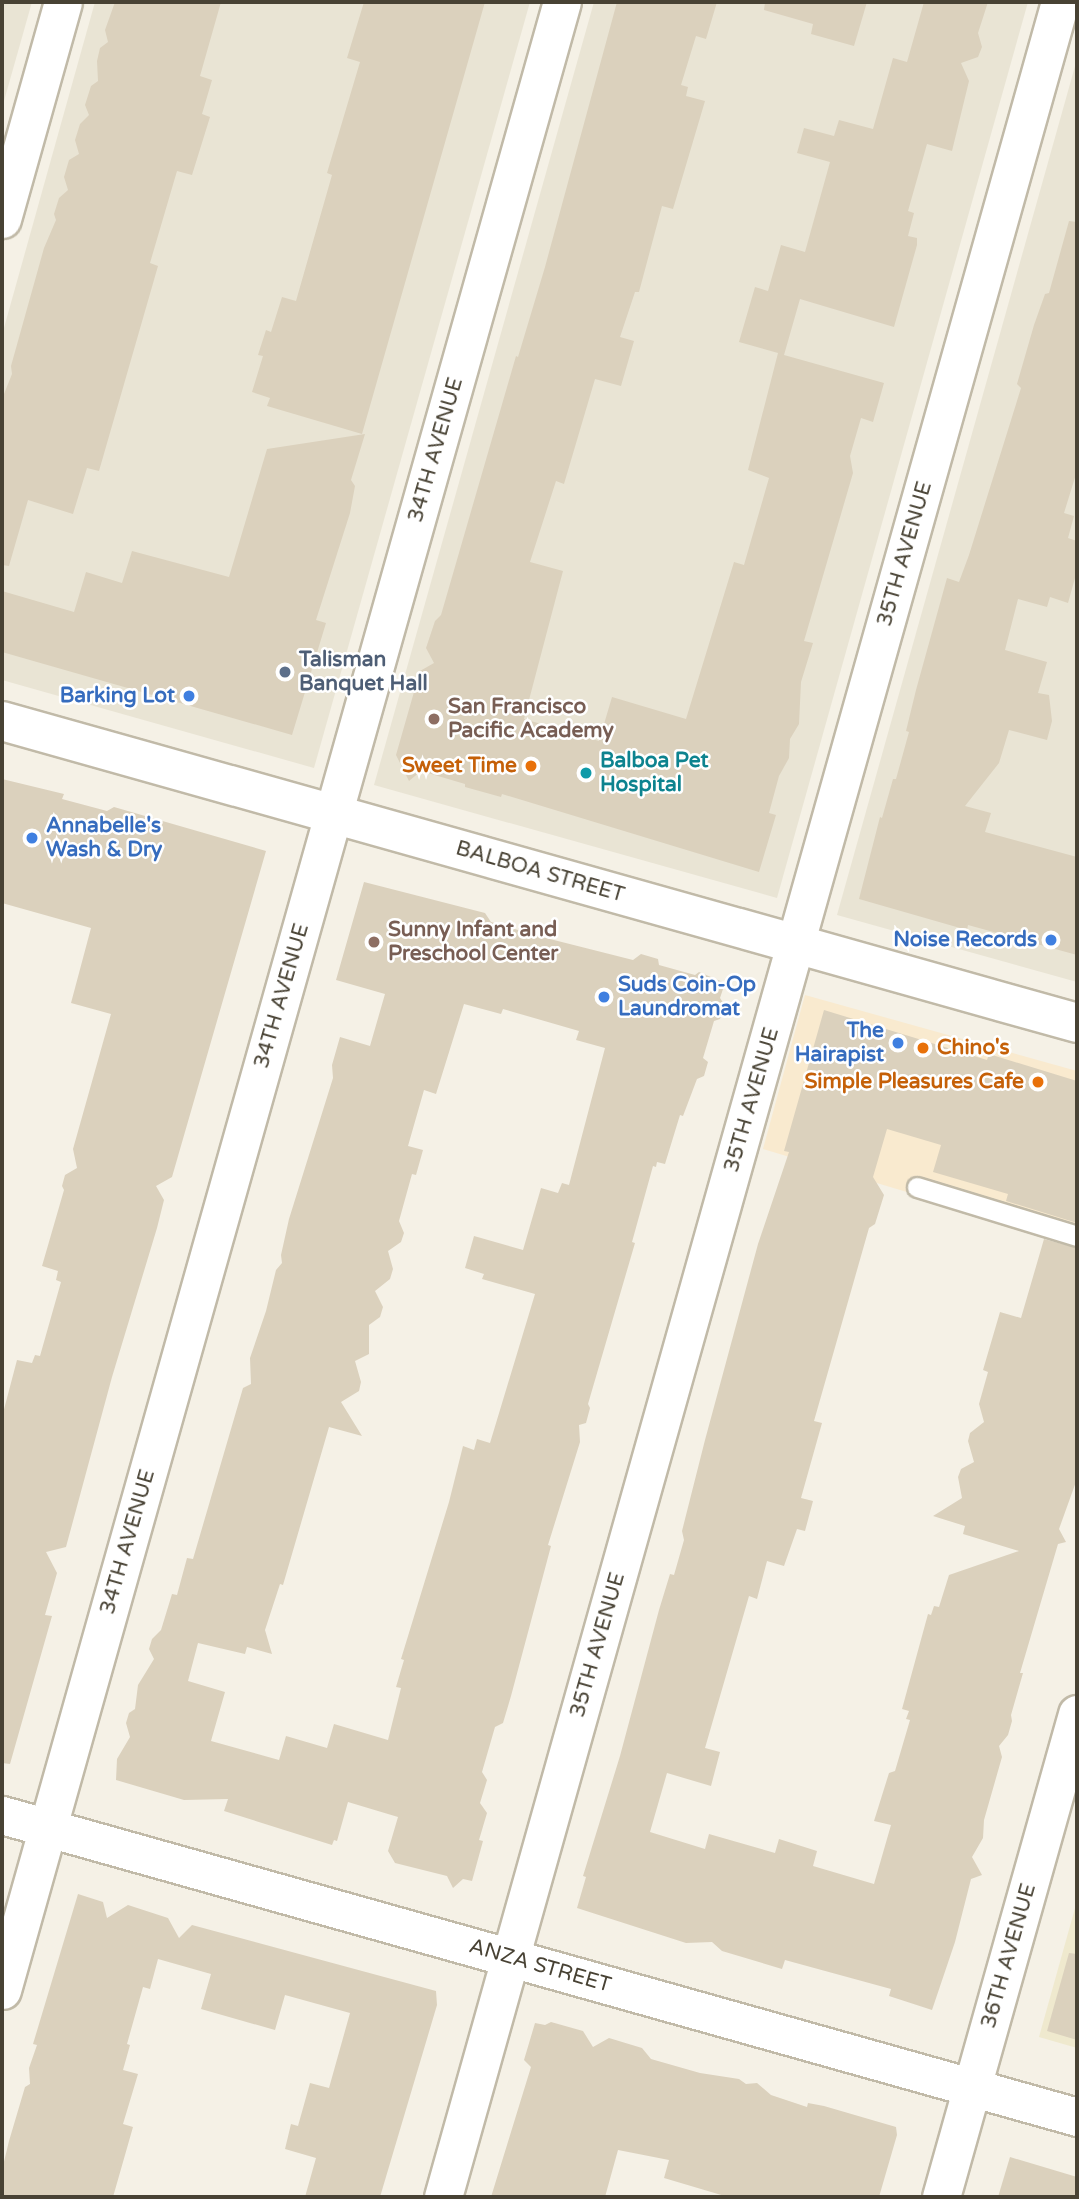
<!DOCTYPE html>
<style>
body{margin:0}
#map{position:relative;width:1079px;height:2199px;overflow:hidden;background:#f5f1e6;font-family:"Varela Round",sans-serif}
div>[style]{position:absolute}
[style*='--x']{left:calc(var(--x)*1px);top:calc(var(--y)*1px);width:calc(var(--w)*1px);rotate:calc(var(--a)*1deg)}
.residential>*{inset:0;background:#e9e4d4}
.commercial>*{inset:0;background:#f9eacf}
.education>*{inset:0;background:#efe9ce}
.building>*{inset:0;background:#dbd1bd}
.roads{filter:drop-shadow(2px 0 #c1baa8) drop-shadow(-2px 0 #c1baa8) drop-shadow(0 2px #c1baa8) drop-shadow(0 -2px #c1baa8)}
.service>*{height:19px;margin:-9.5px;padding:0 9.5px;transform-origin:9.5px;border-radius:9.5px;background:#fff}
.minor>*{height:37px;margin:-18.5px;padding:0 18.5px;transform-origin:18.5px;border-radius:18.5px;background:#fff}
.tertiary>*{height:38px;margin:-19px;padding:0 19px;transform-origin:19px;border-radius:19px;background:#fff}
.dots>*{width:19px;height:19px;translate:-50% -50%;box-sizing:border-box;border:4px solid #fff;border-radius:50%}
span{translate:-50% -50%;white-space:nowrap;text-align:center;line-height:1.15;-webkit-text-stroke:5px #fff;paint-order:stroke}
.street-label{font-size:21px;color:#484234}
.service-label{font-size:21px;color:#4e5e75;font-weight:700}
.left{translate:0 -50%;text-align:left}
.shop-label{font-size:21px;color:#366cbe;font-weight:700}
.right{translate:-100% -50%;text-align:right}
.education-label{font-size:21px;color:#785e54;font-weight:700}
.culture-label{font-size:21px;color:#0d838f;font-weight:700}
.food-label{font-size:21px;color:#c56008;font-weight:700}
.frame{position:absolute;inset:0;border:4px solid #484234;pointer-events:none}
</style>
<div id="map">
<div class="residential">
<div style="clip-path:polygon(2px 2px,32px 2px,2px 108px)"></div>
<div style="clip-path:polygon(95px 2px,530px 2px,314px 768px,2px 680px,2px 335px)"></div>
<div style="clip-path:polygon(594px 2px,1028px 2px,777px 898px,374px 785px)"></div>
<div style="clip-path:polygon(1077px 59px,1077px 982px,837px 915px)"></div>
</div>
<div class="commercial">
<div style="clip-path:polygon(805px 995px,1077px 1071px,1077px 1243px,763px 1149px)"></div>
</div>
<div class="education">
<div style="clip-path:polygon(1077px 1901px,1077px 2048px,1039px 2037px)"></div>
</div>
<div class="building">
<div style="clip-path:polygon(115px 2px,221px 2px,200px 76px,212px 80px,202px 114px,210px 117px,192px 175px,177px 171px,150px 263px,158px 266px,99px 471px,87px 468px,73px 514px,28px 500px,9px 566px,2px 565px,2px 399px,12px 374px,11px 366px,44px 248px,56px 220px,54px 214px,59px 198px,68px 190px,64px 177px,69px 160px,79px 154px,75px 140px,80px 124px,89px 115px,85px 105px,91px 86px,98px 81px,97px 61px,100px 48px,108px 42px,105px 30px)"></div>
<div style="clip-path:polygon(364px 2px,485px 2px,362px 434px,267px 406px,270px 398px,252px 392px,263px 356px,258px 355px,266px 330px,271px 332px,282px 297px,296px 301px,332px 175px,327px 173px,360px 62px,347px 58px)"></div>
<div style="clip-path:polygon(617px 2px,717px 2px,706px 39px,696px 36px,681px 85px,688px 87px,686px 96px,705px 101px,673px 209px,662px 206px,639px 292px,635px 292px,620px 337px,634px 341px,621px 386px,595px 379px,564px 484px,556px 481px,530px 562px,563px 571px,524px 719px,599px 741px,612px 697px,686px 719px,734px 562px,744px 565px,769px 478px,748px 470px,778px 353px,739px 342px,755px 287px,768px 291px,781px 245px,805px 252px,830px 162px,797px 153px,804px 128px,834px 136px,839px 120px,873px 129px,893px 58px,907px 62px,924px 2px,988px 2px,978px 33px,982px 47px,978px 57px,961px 63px,969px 81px,952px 151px,927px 144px,908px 211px,914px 213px,908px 236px,917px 238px,917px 245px,894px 327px,800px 299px,784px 355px,884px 383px,873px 422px,861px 418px,850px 456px,853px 473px,804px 641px,813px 643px,801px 682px,799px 724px,790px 739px,789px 758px,779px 776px,769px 813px,776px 815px,759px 872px,502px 794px,501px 797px,465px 787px,465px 784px,421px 771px,409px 781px,396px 755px,420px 671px,434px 663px,426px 648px,435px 621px,441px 615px,516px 356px,518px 357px,545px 267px)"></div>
<div style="clip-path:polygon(765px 2px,867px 2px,854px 46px,811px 34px,813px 24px,764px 10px)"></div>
<div style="clip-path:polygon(1069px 221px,1077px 222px,1077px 471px,1064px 513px,1074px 516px,1068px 538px,1077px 541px,1077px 571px,1068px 603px,1050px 597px,1047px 607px,1018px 599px,1005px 650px,1047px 662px,1038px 693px,1049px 695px,1052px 721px,1047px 740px,1009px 730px,999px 763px,965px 806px,991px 813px,985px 832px,1077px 857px,1077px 955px,968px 925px,967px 930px,859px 899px,880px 817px,882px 818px,893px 779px,896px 779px,909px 732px,906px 731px,916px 690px,947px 578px,959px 582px,969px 555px,1021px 388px,1017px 384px,1034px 325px,1045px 294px,1049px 293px)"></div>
<div style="clip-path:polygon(365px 434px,351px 480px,355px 486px,350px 513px,316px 620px,326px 623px,292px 735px,2px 652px,2px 591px,74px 612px,86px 572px,122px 583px,132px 551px,229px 577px,267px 449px)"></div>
<div style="clip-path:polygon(2px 779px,64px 794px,62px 799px,107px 811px,114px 807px,266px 851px,172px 1177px,156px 1186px,164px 1200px,157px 1228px,112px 1377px,66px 1547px,46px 1552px,57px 1573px,45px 1615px,52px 1616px,10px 1764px,2px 1763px,2px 1417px,17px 1360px,32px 1363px,35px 1355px,40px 1356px,61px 1282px,56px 1280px,58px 1271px,42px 1266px,64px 1190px,62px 1186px,65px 1175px,77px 1168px,73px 1149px,111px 1014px,71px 1003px,91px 928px,2px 903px)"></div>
<div style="clip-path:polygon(evenodd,364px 882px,485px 913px,491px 922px,542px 937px,633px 960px,641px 954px,658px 959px,659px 965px,695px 975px,699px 972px,725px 983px,720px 998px,724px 1004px,720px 1019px,714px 1021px,703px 1058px,708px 1062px,704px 1076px,697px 1079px,683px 1116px,680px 1115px,665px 1164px,657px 1162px,656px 1167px,653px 1166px,632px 1242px,635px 1243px,588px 1404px,590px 1408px,586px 1423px,579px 1425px,580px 1442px,548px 1545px,551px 1546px,511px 1696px,503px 1723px,495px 1727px,482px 1772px,487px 1780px,480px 1803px,487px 1813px,479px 1840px,483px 1841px,472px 1881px,463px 1879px,453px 1888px,447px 1876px,395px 1863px,388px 1851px,398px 1817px,348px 1802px,337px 1841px,334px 1840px,332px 1845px,224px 1811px,228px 1799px,184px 1800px,116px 1780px,117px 1759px,130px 1737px,126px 1723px,129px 1713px,135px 1709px,138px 1685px,154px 1659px,149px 1649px,152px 1639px,161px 1630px,172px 1594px,177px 1595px,187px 1558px,193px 1559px,243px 1388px,251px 1384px,250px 1358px,266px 1311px,276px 1270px,282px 1263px,281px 1255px,289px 1219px,333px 1078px,332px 1065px,340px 1037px,370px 1046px,385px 994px,336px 980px,364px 882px,464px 1004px,501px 1014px,503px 1009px,579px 1031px,576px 1040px,605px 1048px,569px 1185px,562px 1183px,558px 1193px,541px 1188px,523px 1250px,474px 1236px,465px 1268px,484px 1274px,482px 1279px,535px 1294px,490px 1443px,477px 1439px,474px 1450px,463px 1446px,449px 1502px,401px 1659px,404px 1660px,396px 1687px,401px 1688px,388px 1740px,334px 1724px,327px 1748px,286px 1736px,279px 1760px,211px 1741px,225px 1692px,188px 1681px,198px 1643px,245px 1654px,247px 1647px,272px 1654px,265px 1630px,280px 1584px,283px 1585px,329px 1427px,362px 1436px,341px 1402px,359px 1391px,361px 1382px,355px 1361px,369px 1354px,369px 1325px,380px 1317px,383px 1307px,375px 1291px,390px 1279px,393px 1269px,388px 1251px,401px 1242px,404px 1233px,399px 1221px,412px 1174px,416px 1175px,423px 1150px,408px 1146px,424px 1090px,436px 1094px,464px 1004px)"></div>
<div style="clip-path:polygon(824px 1010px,987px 1060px,989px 1054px,1077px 1081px,1077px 1223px,1006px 1201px,1008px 1194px,933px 1172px,941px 1145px,887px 1129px,873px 1177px,884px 1195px,875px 1224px,869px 1228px,814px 1421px,822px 1423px,801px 1498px,813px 1501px,805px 1531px,797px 1529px,784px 1566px,767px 1561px,757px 1599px,749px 1596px,705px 1748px,720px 1752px,711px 1786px,667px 1773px,650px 1832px,705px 1849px,709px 1834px,775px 1853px,779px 1839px,817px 1851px,813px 1866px,874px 1884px,891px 1825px,874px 1821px,889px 1773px,895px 1771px,910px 1720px,906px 1719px,909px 1711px,902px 1709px,928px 1614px,931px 1615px,934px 1606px,939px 1607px,949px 1575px,1019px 1551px,963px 1534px,965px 1526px,933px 1516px,962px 1498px,958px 1477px,961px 1469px,974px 1462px,968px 1441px,970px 1433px,984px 1422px,979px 1404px,988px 1372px,983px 1370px,1000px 1312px,1021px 1318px,1044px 1239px,1077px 1248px,1077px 1479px,1059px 1529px,1066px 1542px,1058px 1544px,1020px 1673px,1023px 1673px,1011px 1715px,1012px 1721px,1008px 1735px,999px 1746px,1002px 1757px,984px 1820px,983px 1838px,972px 1857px,982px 1875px,971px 1879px,955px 1942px,932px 2010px,889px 1996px,891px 1989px,785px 1960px,782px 1969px,722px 1951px,712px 1942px,686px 1943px,577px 1908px,586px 1877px,583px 1876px,620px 1756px,659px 1610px,670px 1574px,674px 1575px,684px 1540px,682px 1531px,705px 1440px,758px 1244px,789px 1152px,784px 1151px)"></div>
<div style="clip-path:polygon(78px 1894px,103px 1902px,107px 1918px,128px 1905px,168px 1918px,179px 1938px,192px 1925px,436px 1991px,437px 2005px,380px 2197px,305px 2197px,316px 2158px,285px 2149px,291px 2124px,298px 2126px,310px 2083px,329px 2088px,350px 2013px,285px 1995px,275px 2030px,243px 2021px,201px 2009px,211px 1974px,158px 1959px,150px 1989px,143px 1987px,127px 2044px,130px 2045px,123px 2070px,138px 2074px,123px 2124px,133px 2127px,113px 2197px,2px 2197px,2px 2170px,9px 2141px,25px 2087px,30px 2084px,29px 2068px,37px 2045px,33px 2044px)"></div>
<div style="clip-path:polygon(1069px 1953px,1077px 1954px,1077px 2040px,1047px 2031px)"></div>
<div style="clip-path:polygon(551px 2022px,583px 2031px,593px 2047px,609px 2038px,642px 2048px,651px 2059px,700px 2073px,739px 2079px,746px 2084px,757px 2083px,771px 2095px,807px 2107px,808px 2103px,824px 2106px,896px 2127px,897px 2135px,879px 2197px,728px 2197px,664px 2178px,669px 2160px,618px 2150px,605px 2197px,491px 2197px,531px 2067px,524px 2060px,535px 2023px,545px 2025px)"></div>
<div style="clip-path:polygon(1010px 2157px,1077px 2177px,1077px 2197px,998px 2197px)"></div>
</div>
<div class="roads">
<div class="service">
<div style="--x:917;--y:1187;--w:167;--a:17"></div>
</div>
<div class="minor">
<div style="--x:2;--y:219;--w:225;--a:-74.3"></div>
<div style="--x:2;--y:1815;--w:1117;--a:15.69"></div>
<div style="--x:2;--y:1990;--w:2065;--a:-74.27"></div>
<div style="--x:443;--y:2197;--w:2280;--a:-74.3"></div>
<div style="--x:941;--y:2197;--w:502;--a:-74.27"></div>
</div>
<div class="tertiary">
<div style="--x:2;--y:721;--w:1117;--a:15.69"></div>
</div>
</div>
<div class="dots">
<div style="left:285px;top:672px;background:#5c6f8a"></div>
<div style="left:189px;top:696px;background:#3f7fe0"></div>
<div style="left:434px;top:719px;background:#8d6e63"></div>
<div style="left:531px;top:766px;background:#e8710a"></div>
<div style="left:586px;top:773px;background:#0f9aa8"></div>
<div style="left:32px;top:838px;background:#3f7fe0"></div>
<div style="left:1051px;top:940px;background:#3f7fe0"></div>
<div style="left:374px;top:942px;background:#8d6e63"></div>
<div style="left:604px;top:997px;background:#3f7fe0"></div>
<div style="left:898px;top:1043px;background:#3f7fe0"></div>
<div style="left:923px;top:1048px;background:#e8710a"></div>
<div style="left:1038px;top:1082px;background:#e8710a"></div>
</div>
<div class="street-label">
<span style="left:436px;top:450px;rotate:-74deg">34TH AVENUE</span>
<span style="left:905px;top:554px;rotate:-74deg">35TH AVENUE</span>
<span style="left:540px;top:872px;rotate:16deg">BALBOA STREET</span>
<span style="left:282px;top:996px;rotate:-74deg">34TH AVENUE</span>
<span style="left:752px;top:1100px;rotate:-74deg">35TH AVENUE</span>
<span style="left:128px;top:1542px;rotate:-74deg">34TH AVENUE</span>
<span style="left:598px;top:1645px;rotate:-74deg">35TH AVENUE</span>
<span style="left:1009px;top:1956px;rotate:-74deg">36TH AVENUE</span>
<span style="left:540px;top:1966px;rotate:16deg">ANZA STREET</span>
</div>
<div class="service-label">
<span class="left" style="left:299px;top:672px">Talisman<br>Banquet Hall</span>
</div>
<div class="shop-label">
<span class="right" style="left:175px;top:696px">Barking Lot</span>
<span class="left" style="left:46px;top:838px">Annabelle's<br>Wash &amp; Dry</span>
<span class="right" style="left:1037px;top:940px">Noise Records</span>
<span class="left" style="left:618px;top:997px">Suds Coin-Op<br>Laundromat</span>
<span class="right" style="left:884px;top:1043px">The<br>Hairapist</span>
</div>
<div class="education-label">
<span class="left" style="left:448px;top:719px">San Francisco<br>Pacific Academy</span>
<span class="left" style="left:388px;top:942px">Sunny Infant and<br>Preschool Center</span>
</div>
<div class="culture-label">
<span class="left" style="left:600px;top:773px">Balboa Pet<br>Hospital</span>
</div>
<div class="food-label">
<span class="right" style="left:517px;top:766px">Sweet Time</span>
<span class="left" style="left:937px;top:1048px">Chino's</span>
<span class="right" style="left:1024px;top:1082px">Simple Pleasures Cafe</span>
</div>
<div class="frame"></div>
</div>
